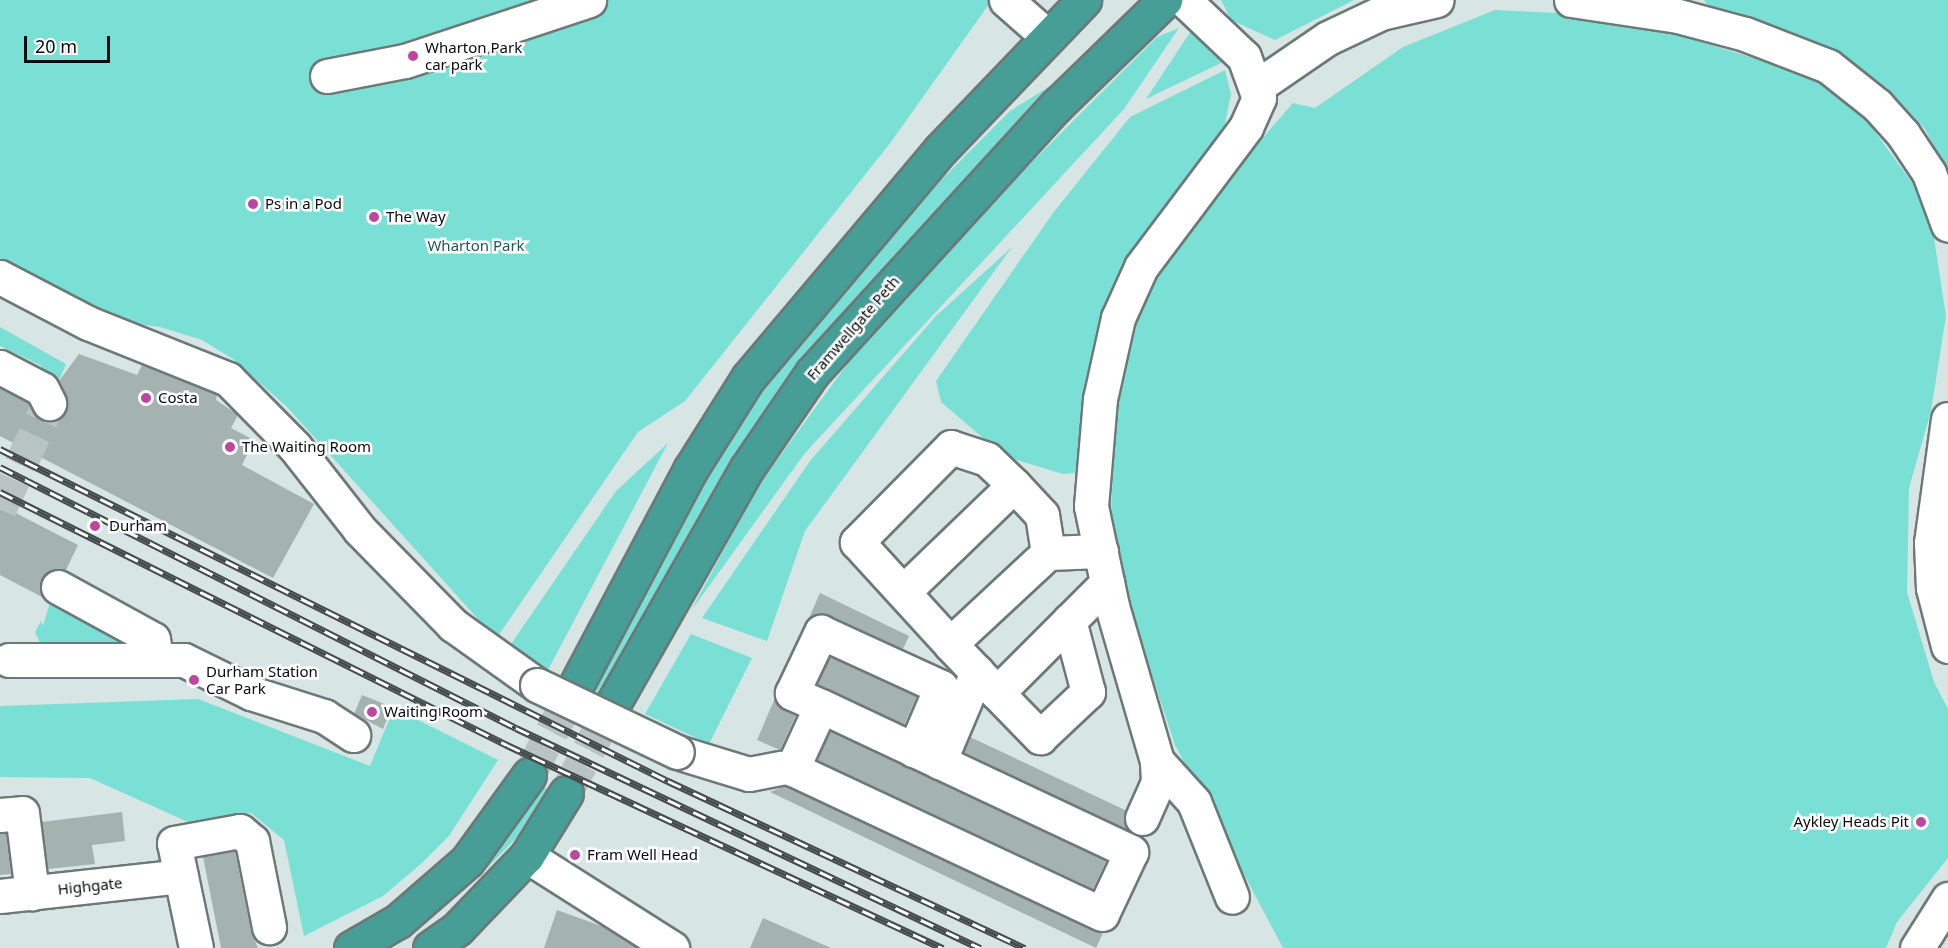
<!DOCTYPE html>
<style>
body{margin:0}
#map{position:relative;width:1948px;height:948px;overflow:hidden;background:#d7e5e4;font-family:"Noto Sans",sans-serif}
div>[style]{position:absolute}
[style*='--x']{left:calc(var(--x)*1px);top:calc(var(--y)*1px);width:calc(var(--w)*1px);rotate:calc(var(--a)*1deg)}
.green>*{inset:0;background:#7ae0d6}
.building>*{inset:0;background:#a4b2b0}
.minor-tunnel>*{height:33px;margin-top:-16.5px;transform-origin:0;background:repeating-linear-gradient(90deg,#b8c4c4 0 33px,transparent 0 49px)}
.highway-tunnel>*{height:33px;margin-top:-16.5px;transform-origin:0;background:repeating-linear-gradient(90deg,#b8c4c4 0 33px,transparent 0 49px)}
.roads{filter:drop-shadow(2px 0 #6c7977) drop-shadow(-2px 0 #6c7977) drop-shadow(0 2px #6c7977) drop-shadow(0 -2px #6c7977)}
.minor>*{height:33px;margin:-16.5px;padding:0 16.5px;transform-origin:16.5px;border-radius:16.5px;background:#fff}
.highway>*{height:33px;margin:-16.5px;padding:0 16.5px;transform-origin:16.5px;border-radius:16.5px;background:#469e96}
.rail>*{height:7px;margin-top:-3.5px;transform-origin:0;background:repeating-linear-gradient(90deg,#fff 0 14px,#444b4a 0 28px);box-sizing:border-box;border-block:2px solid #444b4a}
.bridges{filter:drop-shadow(2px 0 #6c7977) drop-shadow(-2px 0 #6c7977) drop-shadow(0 2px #6c7977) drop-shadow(0 -2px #6c7977)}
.minor-bridge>*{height:33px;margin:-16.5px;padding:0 16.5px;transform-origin:16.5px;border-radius:16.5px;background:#fff}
.dots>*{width:16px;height:16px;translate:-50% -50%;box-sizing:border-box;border:3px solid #fff;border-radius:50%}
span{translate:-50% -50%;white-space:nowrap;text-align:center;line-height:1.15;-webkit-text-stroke:5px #fff;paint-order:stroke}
.poi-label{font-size:15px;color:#080c0c}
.left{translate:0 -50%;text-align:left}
.right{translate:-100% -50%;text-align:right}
.park-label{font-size:15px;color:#1e5853}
.street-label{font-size:15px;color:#080c0c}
.scale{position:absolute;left:24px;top:36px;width:86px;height:27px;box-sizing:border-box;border:3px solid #080c0c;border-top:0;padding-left:8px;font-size:18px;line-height:21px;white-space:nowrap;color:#080c0c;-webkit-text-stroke:4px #fff;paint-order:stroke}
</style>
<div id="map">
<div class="green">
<div style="clip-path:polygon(0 0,992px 0,891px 142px,685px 401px,638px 432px,496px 639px,287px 407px,233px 359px,202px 340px,160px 327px,105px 320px,0 264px)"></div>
<div style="clip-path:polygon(1221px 0,1354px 0,1275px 40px,1231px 20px)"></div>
<div style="clip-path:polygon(1704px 0,1948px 0,1948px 172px,1925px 129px,1887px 88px,1840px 54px,1709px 7px)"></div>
<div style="clip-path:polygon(1495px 10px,1579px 14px,1672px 33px,1841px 85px,1929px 206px,1946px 316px,1931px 411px,1909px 488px,1907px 592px,1934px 682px,1948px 709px,1948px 858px,1897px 922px,1886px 948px,1283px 948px,1175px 745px,1125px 593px,1111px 518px,1115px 400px,1132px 326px,1148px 290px,1178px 236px,1293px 103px,1315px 108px,1403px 47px)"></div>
<div style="clip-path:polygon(1179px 28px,1124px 109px,805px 453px,691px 611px,758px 486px,854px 355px,976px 218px,1157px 37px)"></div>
<div style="clip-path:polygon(1191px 31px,1211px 44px,1223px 62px,1146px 99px)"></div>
<div style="clip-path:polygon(1225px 70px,1231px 94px,1225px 124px,1145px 237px,1081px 472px,1063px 474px,1004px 456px,941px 402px,936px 381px,1053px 213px,1130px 117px)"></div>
<div style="clip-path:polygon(1053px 84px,1058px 84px,870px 284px,778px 394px,676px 556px,602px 703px,590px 697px,725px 441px,780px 363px,923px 198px,1010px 111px)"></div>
<div style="clip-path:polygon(1012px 247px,805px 531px,767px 641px,702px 618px,810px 461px,936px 316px)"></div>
<div style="clip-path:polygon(0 327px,66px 364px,57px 385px,40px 365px,0 346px)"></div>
<div style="clip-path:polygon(668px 443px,548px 670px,509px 647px,616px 491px)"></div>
<div style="clip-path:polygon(51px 599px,140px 643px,43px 650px,35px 632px,41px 621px,43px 626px)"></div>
<div style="clip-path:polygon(691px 634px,752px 658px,709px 744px,645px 714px)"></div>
<div style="clip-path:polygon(198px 699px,370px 766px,394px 708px,498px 760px,449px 836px,422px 863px,383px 896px,304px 936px,284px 840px,251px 813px,188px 822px,90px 778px,0 777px,0 706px)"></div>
<div style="clip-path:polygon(544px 787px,552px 791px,539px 814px,478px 878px)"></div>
</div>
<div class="building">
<div style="clip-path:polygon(79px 354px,137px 375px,142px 365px,217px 395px,216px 400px,238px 415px,231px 428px,254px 440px,242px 465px,314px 504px,273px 578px,0 436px,0 388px,28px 403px,39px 419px,57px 420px,68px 404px,59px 381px)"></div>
<div style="clip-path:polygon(0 505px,78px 545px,66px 570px,49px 571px,42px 578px,42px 597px,0 575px)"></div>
<div style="clip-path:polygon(820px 593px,909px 636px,903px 649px,829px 615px,809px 618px)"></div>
<div style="clip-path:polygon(830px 657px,917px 696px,904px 725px,817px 684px)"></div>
<div style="clip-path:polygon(362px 695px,392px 707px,383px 729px,354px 714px)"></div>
<div style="clip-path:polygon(775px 698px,796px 715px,780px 750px,757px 740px)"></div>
<div style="clip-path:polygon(830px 731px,1106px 861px,1093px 889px,817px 760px)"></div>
<div style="clip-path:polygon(970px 737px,1125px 810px,1127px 830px,963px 752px)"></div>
<div style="clip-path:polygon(785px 786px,1103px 933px,1096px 948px,770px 792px)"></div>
<div style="clip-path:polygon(122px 812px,125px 841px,92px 845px,95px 864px,48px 869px,42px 822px)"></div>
<div style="clip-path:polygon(0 833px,6px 833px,11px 874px,0 875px)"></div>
<div style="clip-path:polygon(235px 851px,251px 931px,258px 948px,221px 948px,203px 857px)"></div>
<div style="clip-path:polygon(557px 910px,604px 927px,637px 948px,544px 948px)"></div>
<div style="clip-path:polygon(763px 918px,831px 948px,750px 948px)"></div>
</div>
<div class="minor-tunnel">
<div style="--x:0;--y:509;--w:117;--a:-65.2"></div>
</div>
<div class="highway-tunnel">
<div style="--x:529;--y:775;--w:95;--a:-62.4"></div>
<div style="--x:566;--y:793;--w:95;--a:-62.4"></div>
</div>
<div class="roads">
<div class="minor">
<div style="--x:1006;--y:0;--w:56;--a:41.4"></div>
<div style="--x:1571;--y:0;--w:108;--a:8.5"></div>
<div style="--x:1678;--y:16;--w:69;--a:15"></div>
<div style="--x:1745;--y:34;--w:89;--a:21.1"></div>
<div style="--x:1828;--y:66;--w:63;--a:38.5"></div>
<div style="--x:1877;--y:105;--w:39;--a:48"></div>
<div style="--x:1903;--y:134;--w:47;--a:56.3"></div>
<div style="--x:1929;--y:173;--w:55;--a:69.9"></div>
<div style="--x:327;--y:76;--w:79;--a:-10.9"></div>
<div style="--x:405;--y:61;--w:194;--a:-18.3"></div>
<div style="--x:1259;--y:85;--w:83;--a:-34.3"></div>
<div style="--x:1328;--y:38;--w:59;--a:-25.3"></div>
<div style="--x:1381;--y:13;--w:57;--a:-13.1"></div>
<div style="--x:0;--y:277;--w:99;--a:27.6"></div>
<div style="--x:88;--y:323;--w:151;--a:21.8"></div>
<div style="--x:228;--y:379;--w:95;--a:45.4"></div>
<div style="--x:295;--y:447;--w:105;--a:51.9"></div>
<div style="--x:360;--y:530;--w:133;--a:45.6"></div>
<div style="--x:453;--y:625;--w:103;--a:35.5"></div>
<div style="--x:0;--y:367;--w:47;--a:27.6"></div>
<div style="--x:42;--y:389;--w:16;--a:63"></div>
<div style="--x:1948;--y:419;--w:125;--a:97.8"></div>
<div style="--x:1931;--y:543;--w:45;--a:87.5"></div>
<div style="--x:1933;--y:588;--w:60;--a:75.5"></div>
<div style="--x:1014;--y:485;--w:41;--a:47"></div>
<div style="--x:1042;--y:515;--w:38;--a:81"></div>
<div style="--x:58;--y:587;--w:108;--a:28.7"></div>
<div style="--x:153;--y:639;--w:20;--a:81"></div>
<div style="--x:903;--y:592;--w:154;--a:-43.9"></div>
<div style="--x:1014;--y:485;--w:37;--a:-136"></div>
<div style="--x:987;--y:459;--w:38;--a:-162"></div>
<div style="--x:951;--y:447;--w:134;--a:134.7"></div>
<div style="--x:857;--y:542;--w:138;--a:47.6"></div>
<div style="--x:950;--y:644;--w:68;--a:46.2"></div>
<div style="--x:997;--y:693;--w:156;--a:-45"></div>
<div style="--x:950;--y:644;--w:134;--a:-42.9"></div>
<div style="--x:1048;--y:553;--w:53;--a:-2.2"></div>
<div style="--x:9;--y:660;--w:175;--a:0"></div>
<div style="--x:184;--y:660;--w:75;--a:26.2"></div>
<div style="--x:251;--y:693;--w:77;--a:17.5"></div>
<div style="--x:324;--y:716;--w:35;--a:33"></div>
<div style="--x:997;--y:693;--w:62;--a:45.7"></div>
<div style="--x:1040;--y:737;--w:66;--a:-43.2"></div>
<div style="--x:1088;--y:692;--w:74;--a:-104.8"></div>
<div style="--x:821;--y:706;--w:343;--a:25.2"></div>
<div style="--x:1131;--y:852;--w:68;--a:115.1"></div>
<div style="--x:1102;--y:914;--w:342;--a:-154.9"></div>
<div style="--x:792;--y:769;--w:69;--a:-65.3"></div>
<div style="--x:821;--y:706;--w:32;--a:-156"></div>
<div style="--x:792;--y:693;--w:68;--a:-64.6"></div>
<div style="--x:821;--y:632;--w:132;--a:24.6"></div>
<div style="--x:941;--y:687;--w:69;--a:113.2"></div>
<div style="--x:677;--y:752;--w:75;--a:17"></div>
<div style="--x:749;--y:774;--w:33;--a:-11"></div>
<div style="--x:1157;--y:761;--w:55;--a:47.9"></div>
<div style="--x:1194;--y:802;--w:102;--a:68.2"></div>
<div style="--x:939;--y:762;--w:98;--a:-67.1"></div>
<div style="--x:0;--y:815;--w:22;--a:-5"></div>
<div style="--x:22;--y:813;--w:81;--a:82.9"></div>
<div style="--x:1142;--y:818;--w:39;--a:-66"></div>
<div style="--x:1158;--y:782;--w:21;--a:-93"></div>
<div style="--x:1157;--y:761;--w:161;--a:-106.2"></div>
<div style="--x:1112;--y:606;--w:102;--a:-101.9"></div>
<div style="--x:1091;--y:506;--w:107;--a:-85.2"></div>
<div style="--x:1100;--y:399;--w:83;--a:-77.5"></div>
<div style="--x:1118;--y:318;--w:56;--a:-65.7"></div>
<div style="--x:1141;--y:267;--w:175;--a:-53.1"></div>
<div style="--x:1246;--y:127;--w:32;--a:-66"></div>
<div style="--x:1259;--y:98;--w:44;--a:-110.1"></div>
<div style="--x:1244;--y:57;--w:83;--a:-136.5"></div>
<div style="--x:527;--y:856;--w:172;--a:32.4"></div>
<div style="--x:0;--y:896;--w:182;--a:-6.3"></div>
<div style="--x:196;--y:948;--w:107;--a:-101.8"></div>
<div style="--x:174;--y:843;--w:67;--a:-10.3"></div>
<div style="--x:240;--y:831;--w:16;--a:40"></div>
<div style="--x:252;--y:841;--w:88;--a:78.8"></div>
<div style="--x:1917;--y:948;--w:58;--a:-57.7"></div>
</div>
<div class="highway">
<div style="--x:573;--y:691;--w:250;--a:-62.1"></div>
<div style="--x:690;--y:470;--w:109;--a:-57.8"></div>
<div style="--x:748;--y:378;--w:299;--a:-49.9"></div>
<div style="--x:941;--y:149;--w:207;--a:-46.2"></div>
<div style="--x:610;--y:709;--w:277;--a:-60.4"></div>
<div style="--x:747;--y:468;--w:115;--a:-55.6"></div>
<div style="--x:812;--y:373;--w:363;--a:-47.6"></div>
<div style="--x:1057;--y:105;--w:151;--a:-44.2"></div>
<div style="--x:351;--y:948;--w:54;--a:-29.9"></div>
<div style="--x:398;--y:921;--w:91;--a:-41"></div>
<div style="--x:467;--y:861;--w:106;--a:-54.2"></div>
<div style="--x:430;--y:948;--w:33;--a:-35"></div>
<div style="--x:457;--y:929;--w:101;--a:-46.2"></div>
<div style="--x:527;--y:856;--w:74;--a:-58.2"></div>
</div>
</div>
<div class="rail">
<div style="--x:0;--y:449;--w:746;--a:26.43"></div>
<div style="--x:668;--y:781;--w:394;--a:25.1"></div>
<div style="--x:0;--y:467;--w:578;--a:26.83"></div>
<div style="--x:516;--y:728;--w:514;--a:25.37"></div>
<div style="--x:0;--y:492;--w:567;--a:26.52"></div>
<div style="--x:507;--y:745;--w:481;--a:25"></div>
</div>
<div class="bridges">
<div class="minor-bridge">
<div style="--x:537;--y:685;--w:155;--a:25.6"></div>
</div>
</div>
<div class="dots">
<div style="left:413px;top:56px;background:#bb47a0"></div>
<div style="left:253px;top:204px;background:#bb47a0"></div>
<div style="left:374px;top:217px;background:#bb47a0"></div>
<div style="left:146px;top:398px;background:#bb47a0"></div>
<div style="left:230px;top:447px;background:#bb47a0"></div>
<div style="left:95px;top:526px;background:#bb47a0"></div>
<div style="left:194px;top:680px;background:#bb47a0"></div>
<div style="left:372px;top:712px;background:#bb47a0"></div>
<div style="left:1921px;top:822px;background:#bb47a0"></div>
<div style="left:575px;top:855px;background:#bb47a0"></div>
</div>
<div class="poi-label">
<span class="left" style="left:425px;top:56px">Wharton Park<br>car park</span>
<span class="left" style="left:265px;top:204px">Ps in a Pod</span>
<span class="left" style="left:386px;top:217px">The Way</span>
<span class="left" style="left:158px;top:398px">Costa</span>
<span class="left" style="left:242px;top:447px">The Waiting Room</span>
<span class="left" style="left:109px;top:526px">Durham</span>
<span class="left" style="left:206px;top:680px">Durham Station<br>Car Park</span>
<span class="left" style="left:384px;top:712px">Waiting Room</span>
<span class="right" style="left:1909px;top:822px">Aykley Heads Pit</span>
<span class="left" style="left:587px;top:855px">Fram Well Head</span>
</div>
<div class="park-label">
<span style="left:476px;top:246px">Wharton Park</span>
</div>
<div class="street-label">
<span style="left:853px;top:328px;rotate:-49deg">Framwellgate Peth</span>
<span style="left:90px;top:886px;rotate:-6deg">Highgate</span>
</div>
<div class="scale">20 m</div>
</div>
